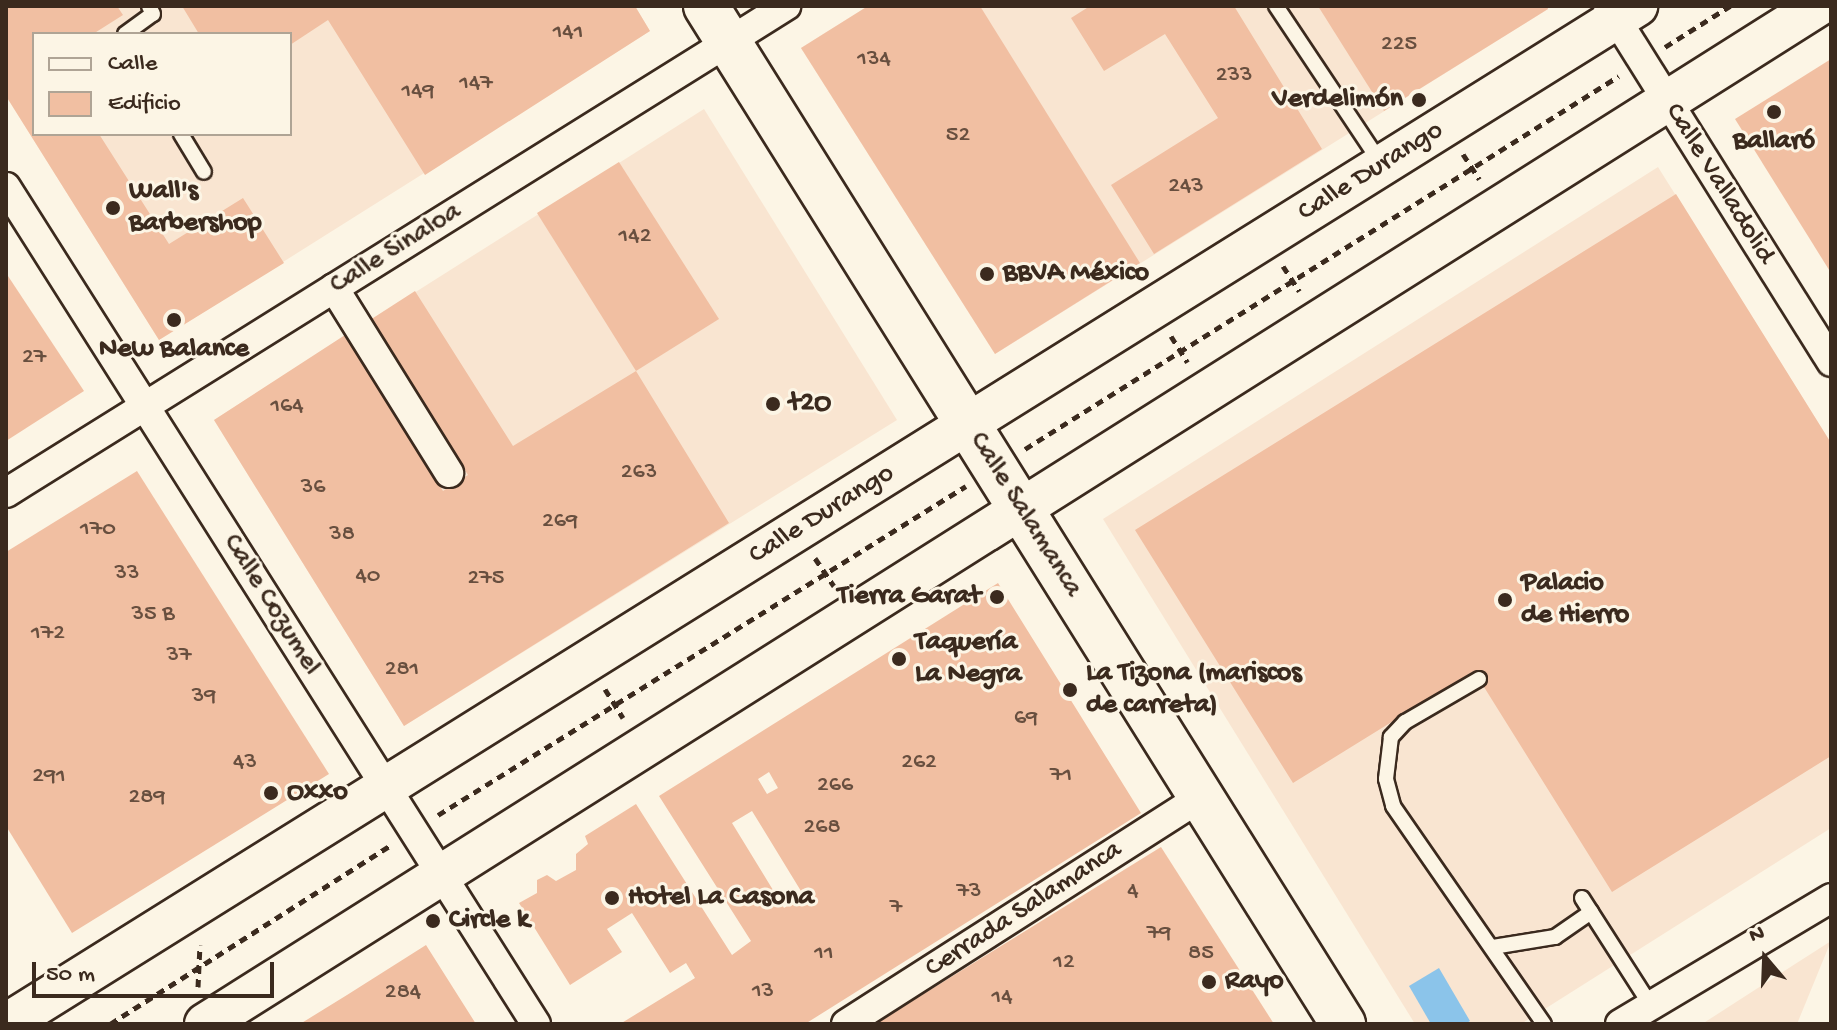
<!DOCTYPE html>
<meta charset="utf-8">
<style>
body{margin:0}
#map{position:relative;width:1837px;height:1030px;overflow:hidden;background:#fcf5e5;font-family:"Gochi Hand",sans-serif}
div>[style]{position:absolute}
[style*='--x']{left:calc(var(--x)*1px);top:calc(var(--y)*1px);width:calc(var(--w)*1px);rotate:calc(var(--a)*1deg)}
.built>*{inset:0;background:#f9e5d1}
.water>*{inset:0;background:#8bc4ea}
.building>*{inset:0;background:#f1bfa2}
.path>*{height:5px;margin-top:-2.5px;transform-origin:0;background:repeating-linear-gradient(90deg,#3b2a1e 0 8px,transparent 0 14px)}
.roads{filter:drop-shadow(2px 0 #3b2a1e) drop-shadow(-2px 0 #3b2a1e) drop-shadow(0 2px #3b2a1e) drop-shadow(0 -2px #3b2a1e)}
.service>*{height:14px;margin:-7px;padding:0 7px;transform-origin:7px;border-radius:7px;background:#fcf5e5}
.minor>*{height:28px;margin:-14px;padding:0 14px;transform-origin:14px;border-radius:14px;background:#fcf5e5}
.secondary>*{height:40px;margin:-20px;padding:0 20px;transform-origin:20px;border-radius:20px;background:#fcf5e5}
.primary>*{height:44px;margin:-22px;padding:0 22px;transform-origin:22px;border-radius:22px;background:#fcf5e5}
.dots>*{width:22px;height:22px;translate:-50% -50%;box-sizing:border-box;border:4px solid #fcf5e5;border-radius:50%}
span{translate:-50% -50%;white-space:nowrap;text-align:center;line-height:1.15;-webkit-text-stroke:6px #fcf5e5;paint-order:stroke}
.number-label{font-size:24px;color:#684f3f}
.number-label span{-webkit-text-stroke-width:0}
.poi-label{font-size:28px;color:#3b2a1e;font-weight:700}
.right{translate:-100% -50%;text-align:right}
.left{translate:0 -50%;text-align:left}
.street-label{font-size:28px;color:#3b2a1e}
.frame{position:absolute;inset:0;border:8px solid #3b2a1e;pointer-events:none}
.legend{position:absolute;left:32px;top:32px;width:260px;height:104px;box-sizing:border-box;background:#fcf5e5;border:2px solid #afa495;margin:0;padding:10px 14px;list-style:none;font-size:24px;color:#3b2a1e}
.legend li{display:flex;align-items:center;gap:16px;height:40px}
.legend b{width:40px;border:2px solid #afa495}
.north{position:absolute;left:1725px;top:918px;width:80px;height:80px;-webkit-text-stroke:6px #fcf5e5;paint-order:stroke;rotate:341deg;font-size:22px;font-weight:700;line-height:32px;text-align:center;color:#3b2a1e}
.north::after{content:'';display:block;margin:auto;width:28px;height:36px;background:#3b2a1e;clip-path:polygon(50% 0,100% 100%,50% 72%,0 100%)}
.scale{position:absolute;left:32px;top:962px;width:242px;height:36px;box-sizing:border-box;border:4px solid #3b2a1e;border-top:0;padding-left:10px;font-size:24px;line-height:28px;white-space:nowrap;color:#3b2a1e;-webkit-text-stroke:6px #fcf5e5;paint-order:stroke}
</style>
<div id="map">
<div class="built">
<div style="clip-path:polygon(evenodd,11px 6px,635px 6px,650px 31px,159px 340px,6px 96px,6px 9px,11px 6px,34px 34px,290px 34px,290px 134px,34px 134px,34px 34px)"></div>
<div style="clip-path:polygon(868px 6px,1547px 6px,1548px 9px,995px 354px,801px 48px)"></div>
<div style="clip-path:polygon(704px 109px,897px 420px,404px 726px,214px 420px)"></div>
<div style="clip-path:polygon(1658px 167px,1831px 443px,1831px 828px,1521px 1024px,1415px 1024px,1103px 519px)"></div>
<div style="clip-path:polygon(1831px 941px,1797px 1024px,1702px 1024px)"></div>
</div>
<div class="water">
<div style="clip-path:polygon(1439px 968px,1470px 1021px,1465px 1024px,1431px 1024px,1409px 986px)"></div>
</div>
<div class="building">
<div style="clip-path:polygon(11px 6px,117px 6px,123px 15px,93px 34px,34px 34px,34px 134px,99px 134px,169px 244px,243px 198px,284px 263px,159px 340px,6px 96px,6px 9px)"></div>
<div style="clip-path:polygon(182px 6px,635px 6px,650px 31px,425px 175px,328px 20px,290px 45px,290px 34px,199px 34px)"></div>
<div style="clip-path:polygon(868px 6px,980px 6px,1140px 263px,995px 354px,801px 48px)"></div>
<div style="clip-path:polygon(1090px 6px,1234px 6px,1322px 149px,1154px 254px,1111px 185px,1218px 118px,1165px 34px,1104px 71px,1071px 18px)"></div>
<div style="clip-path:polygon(1318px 6px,1547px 6px,1548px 9px,1384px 111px)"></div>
<div style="clip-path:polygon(1831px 59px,1831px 273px,1735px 119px)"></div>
<div style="clip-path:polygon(619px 162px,719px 319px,636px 371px,537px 213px)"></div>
<div style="clip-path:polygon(1676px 194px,1831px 443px,1831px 756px,1612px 892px,1474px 671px,1293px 783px,1135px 530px)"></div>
<div style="clip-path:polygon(6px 273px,84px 391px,6px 441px)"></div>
<div style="clip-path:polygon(415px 291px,513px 446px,636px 371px,729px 523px,404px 726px,214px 420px,345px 335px,443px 491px,468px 475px,370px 320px)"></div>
<div style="clip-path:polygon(137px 471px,329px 774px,72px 933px,6px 826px,6px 552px)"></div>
<div style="clip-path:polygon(evenodd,998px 583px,1141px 813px,805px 1024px,620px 1024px,695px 978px,686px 963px,670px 973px,632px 913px,607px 929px,622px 952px,570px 985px,519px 903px,537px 893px,537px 880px,547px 875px,556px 881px,576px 870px,576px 854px,588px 844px,585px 836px,636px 804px,732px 955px,751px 941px,659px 796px,998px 583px,769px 772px,778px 788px,767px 794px,758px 779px,769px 772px,998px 583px,752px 811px,804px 896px,784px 908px,732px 823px,752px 811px)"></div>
<div style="clip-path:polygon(1161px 847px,1274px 1024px,876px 1024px,917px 998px)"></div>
<div style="clip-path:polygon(426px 945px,476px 1024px,300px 1024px,347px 995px)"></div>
</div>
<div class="path">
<div style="--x:1665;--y:47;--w:77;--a:-32.2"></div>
<div style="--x:1463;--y:154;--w:30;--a:57"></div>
<div style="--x:1283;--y:266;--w:30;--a:57"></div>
<div style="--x:1171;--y:336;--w:31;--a:58"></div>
<div style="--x:1025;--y:449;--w:701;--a:-32.13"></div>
<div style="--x:815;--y:558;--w:34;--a:56"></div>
<div style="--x:605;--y:689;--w:34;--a:58"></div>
<div style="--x:438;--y:815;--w:622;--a:-31.93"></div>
<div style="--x:198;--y:987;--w:42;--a:-87.3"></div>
<div style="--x:110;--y:1024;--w:331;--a:-32.5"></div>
</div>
<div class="roads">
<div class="service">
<div style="--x:1276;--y:6;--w:187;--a:56.3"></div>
<div style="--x:125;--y:34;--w:34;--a:-36"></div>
<div style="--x:153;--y:14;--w:9;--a:-117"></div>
<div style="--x:181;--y:134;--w:44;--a:58.8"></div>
<div style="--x:1479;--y:679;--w:86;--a:149.8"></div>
<div style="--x:1405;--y:722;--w:21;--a:133"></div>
<div style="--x:1391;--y:737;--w:42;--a:96.8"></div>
<div style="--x:1386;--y:779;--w:28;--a:75"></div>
<div style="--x:1393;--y:806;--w:265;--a:55.3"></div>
<div style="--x:1582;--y:898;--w:128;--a:57.4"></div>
<div style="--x:1493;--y:947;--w:63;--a:-9.2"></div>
<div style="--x:1555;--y:937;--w:44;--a:-34.8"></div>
</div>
<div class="minor">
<div style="--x:1608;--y:6;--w:420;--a:57.9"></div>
<div style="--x:6;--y:187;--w:991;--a:57.66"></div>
<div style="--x:334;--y:288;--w:218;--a:58.1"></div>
<div style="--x:6;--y:493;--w:920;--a:-31.98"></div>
<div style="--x:846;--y:1024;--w:423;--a:-32.6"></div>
<div style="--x:1620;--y:1024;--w:246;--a:-30.8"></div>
</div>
<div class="secondary">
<div style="--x:6;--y:1024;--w:1923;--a:-31.97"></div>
<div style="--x:205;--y:1024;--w:1907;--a:-32.26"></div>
</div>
<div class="primary">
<div style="--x:706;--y:6;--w:1201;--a:57.96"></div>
</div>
</div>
<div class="dots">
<div style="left:1419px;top:100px;background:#3b2a1e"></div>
<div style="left:1774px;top:112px;background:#3b2a1e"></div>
<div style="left:113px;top:208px;background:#3b2a1e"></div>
<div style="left:987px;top:274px;background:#3b2a1e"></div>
<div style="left:174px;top:320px;background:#3b2a1e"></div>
<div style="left:773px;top:404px;background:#3b2a1e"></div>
<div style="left:997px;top:597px;background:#3b2a1e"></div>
<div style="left:1505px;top:600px;background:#3b2a1e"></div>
<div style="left:899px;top:659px;background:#3b2a1e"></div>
<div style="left:1070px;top:690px;background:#3b2a1e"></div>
<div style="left:271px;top:793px;background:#3b2a1e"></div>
<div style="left:612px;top:898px;background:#3b2a1e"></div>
<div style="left:433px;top:921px;background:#3b2a1e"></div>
<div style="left:1209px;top:982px;background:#3b2a1e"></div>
</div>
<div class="number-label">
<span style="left:568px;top:33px">141</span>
<span style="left:1399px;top:45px">225</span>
<span style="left:874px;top:60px">134</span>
<span style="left:1234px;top:76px">233</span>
<span style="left:476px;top:84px">147</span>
<span style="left:418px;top:92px">149</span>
<span style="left:958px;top:136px">52</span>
<span style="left:1186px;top:187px">243</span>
<span style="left:635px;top:237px">142</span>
<span style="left:34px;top:358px">27</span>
<span style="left:287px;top:407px">164</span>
<span style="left:639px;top:473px">263</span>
<span style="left:313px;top:488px">36</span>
<span style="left:560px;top:522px">269</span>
<span style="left:98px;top:530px">170</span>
<span style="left:342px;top:535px">38</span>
<span style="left:127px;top:574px">33</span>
<span style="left:368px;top:577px">40</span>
<span style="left:486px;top:579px">275</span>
<span style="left:153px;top:615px">35 B</span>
<span style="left:48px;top:634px">172</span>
<span style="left:179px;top:656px">37</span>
<span style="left:402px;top:670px">281</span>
<span style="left:204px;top:697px">39</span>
<span style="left:1026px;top:719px">69</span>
<span style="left:245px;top:763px">43</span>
<span style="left:919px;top:763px">262</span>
<span style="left:1061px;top:776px">71</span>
<span style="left:49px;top:777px">291</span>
<span style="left:835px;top:786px">266</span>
<span style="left:147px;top:798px">289</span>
<span style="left:822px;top:828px">268</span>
<span style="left:969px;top:892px">73</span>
<span style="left:1133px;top:892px">4</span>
<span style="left:896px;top:908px">7</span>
<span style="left:1159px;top:934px">79</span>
<span style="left:824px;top:954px">11</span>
<span style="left:1201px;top:954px">85</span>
<span style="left:1064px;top:963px">12</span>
<span style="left:763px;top:992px">13</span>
<span style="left:403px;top:993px">284</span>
<span style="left:1002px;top:998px">14</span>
</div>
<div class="poi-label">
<span class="right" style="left:1403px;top:100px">Verdelimón</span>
<span style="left:1774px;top:142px">Ballaró</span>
<span class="left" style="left:129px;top:208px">Wall's<br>Barbershop</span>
<span class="left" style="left:1003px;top:274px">BBVA México</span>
<span style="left:174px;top:350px">New Balance</span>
<span class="left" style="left:789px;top:404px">t2O</span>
<span class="left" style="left:1521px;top:600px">Palacio<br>de Hierro</span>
<span class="right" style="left:981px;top:597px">Tierra Garat</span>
<span class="left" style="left:915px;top:659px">Taquería<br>La Negra</span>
<span class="left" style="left:1086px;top:690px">La Tizona (mariscos<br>de carreta)</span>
<span class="left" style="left:287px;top:793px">Oxxo</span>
<span class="left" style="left:628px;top:898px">Hotel La Casona</span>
<span class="left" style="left:449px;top:921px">Circle k</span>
<span class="left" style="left:1225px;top:982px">Rayo</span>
</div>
<div class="street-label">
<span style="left:1371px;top:172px;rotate:-32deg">Calle Durango</span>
<span style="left:1719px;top:184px;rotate:58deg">Calle Valladolid</span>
<span style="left:396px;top:249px;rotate:-32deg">Calle Sinaloa</span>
<span style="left:822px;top:515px;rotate:-32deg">Calle Durango</span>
<span style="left:1025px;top:515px;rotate:58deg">Calle Salamanca</span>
<span style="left:271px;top:605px;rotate:58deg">Calle Cozumel</span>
<span style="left:1024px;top:910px;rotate:-33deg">Cerrada Salamanca</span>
</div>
<div class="frame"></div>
<ul class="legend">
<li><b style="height:10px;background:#fcf5e5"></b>Calle</li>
<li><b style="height:22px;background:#f1bfa2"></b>Edificio</li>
</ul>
<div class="north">N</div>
<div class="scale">50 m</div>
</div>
